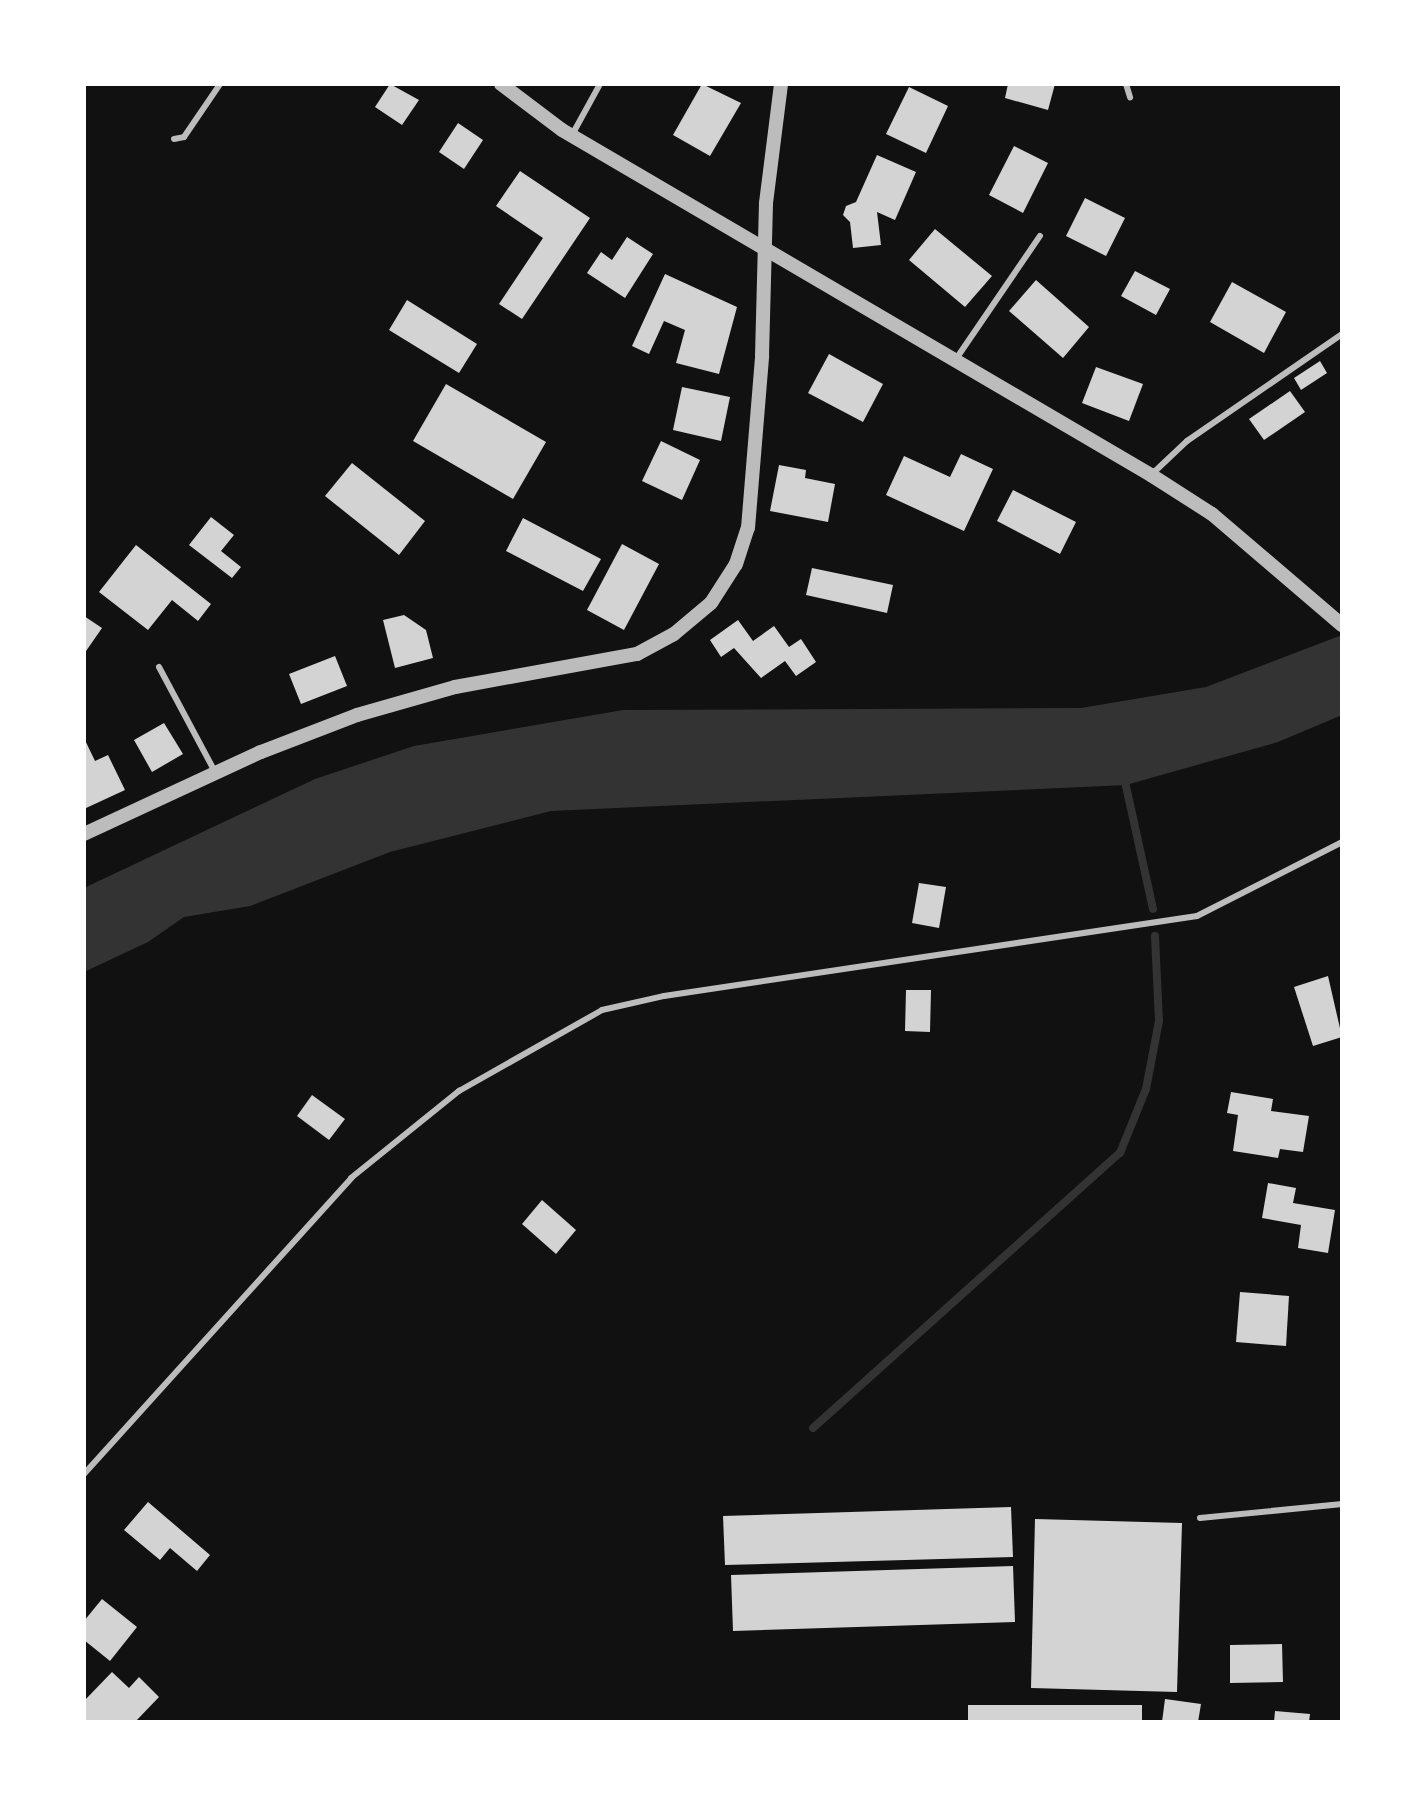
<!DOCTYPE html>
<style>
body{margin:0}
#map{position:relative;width:1426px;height:1806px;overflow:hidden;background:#111;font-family:Mulish,sans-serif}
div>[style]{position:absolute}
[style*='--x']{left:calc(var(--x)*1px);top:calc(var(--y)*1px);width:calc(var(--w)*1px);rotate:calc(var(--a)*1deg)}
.water>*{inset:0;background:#333}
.stream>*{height:8px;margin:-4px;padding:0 4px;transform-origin:4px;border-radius:4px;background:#333}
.building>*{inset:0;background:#d3d3d3}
.service>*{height:6px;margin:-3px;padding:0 3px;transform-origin:3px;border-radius:3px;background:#bcbcbc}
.tertiary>*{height:14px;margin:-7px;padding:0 7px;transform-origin:7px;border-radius:7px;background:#bcbcbc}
span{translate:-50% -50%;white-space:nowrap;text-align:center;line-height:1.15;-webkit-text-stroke:7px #fff;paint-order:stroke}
.frame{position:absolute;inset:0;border:86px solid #fff;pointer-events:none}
</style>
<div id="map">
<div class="water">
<div style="clip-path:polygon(1342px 635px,1342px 715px,1278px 742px,1126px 785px,551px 811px,390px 852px,250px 906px,184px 917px,148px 942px,84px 972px,84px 888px,315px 779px,414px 746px,623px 710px,1081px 708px,1206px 687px)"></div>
</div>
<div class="stream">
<div style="--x:1124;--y:777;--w:135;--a:77.6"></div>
<div style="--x:813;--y:1428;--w:412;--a:-41.9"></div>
<div style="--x:1120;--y:1153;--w:69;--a:-67.9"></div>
<div style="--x:1146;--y:1089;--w:69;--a:-79.2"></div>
<div style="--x:1159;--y:1021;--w:85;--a:-92.7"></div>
</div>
<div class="building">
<div style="clip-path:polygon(390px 84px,419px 100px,402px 125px,375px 107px)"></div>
<div style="clip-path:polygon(702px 84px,741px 103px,710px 156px,673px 135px)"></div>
<div style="clip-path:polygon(1008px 84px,1055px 84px,1048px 110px,1005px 98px)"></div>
<div style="clip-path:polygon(909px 87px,948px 106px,926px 153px,886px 134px)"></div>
<div style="clip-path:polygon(458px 123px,483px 140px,464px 169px,439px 152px)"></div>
<div style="clip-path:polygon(1014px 146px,1048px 163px,1023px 213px,989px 195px)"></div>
<div style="clip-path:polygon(877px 155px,916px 172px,895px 220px,877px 212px,881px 245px,853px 248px,850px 222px,843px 215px,846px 206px,856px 202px)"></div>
<div style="clip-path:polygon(520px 171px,590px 218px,522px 319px,499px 304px,543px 238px,496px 206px)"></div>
<div style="clip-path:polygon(1085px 198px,1125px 218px,1106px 256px,1066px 236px)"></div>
<div style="clip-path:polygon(935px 229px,992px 276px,965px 307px,909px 260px)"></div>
<div style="clip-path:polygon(627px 237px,653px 254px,625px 298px,587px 273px,601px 252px,612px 260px)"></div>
<div style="clip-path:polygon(1135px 271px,1170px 289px,1156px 315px,1121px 296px)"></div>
<div style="clip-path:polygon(665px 274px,737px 307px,719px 374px,676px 363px,685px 330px,664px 321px,649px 354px,632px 346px)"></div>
<div style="clip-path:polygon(1036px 280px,1089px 327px,1063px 358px,1009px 311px)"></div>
<div style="clip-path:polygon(1232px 282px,1286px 312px,1264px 353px,1210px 322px)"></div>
<div style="clip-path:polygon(407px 300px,477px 344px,459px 373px,389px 330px)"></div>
<div style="clip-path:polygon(829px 354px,883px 384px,863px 422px,808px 393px)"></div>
<div style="clip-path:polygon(1320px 361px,1327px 373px,1301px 390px,1294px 378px)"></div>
<div style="clip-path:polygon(1096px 367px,1143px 384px,1129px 421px,1082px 403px)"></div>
<div style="clip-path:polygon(446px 384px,546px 442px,513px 499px,413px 441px)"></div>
<div style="clip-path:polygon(682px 387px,730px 397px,721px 441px,673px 430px)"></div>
<div style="clip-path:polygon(1290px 391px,1305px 412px,1264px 440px,1249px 419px)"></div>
<div style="clip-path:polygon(661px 441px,700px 460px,682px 500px,642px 481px)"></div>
<div style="clip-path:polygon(961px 454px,993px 469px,964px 531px,886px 495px,904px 456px,950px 477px)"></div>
<div style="clip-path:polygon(352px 463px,425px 521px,399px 555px,325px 496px)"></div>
<div style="clip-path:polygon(779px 465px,806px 470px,805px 478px,835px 484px,828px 522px,770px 511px)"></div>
<div style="clip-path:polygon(1013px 490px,1076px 522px,1060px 554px,997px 521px)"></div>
<div style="clip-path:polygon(211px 517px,234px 535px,221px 551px,241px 567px,232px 578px,189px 545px)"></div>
<div style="clip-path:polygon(523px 518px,601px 559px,583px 591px,506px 551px)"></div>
<div style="clip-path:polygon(622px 544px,659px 564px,624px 630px,587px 610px)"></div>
<div style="clip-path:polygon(136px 545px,211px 604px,198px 621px,172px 600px,148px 630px,99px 592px)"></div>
<div style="clip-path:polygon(812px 568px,893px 585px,887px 613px,806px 595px)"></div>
<div style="clip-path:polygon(404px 615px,426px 630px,433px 658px,395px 668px,383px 620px)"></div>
<div style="clip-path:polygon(84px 616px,102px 628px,84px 654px)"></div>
<div style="clip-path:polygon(738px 620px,753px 641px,774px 626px,789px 647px,801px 639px,816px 662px,796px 676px,785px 661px,761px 678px,734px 648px,721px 657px,710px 640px)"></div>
<div style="clip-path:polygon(335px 656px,347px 686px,301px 704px,289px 674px)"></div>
<div style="clip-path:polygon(164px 723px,183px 754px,152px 772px,134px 740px)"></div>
<div style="clip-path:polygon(84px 738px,95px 761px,108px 755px,125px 790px,84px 809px)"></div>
<div style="clip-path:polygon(919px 883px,946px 887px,939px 928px,912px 923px)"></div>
<div style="clip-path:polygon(1328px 976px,1342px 1037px,1313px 1046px,1294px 987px)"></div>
<div style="clip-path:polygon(906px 990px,931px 990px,930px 1032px,905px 1031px)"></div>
<div style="clip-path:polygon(1231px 1092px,1273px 1099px,1271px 1111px,1309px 1116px,1303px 1152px,1280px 1149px,1278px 1158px,1233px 1151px,1238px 1115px,1227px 1113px)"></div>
<div style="clip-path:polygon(312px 1095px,345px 1119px,329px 1140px,297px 1116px)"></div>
<div style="clip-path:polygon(1268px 1183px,1296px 1188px,1293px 1203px,1335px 1210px,1328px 1253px,1298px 1248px,1301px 1225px,1262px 1218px)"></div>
<div style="clip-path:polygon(542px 1200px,576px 1230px,556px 1254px,522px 1224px)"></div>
<div style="clip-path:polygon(1240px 1292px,1289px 1296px,1286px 1346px,1236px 1342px)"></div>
<div style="clip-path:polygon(148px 1502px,210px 1555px,197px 1571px,170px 1548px,160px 1560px,124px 1530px)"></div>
<div style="clip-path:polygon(1011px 1507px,1013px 1557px,725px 1565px,723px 1516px)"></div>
<div style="clip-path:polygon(1035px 1519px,1182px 1523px,1177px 1692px,1031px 1688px)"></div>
<div style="clip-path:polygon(1013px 1566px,1015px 1622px,733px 1631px,731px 1575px)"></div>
<div style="clip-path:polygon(102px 1599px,137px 1627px,110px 1661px,84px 1640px,84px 1621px)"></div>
<div style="clip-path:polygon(1282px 1644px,1283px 1682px,1230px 1683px,1230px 1645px)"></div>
<div style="clip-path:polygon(112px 1672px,129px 1688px,139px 1677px,159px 1697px,135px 1722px,84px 1722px,84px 1701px)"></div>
<div style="clip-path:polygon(1165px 1699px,1201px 1704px,1198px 1722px,1162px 1722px)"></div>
<div style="clip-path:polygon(968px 1705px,1142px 1705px,1142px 1722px,968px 1722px)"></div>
<div style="clip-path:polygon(1275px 1711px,1310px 1714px,1309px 1722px,1274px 1722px)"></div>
</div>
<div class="service">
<div style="--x:1126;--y:84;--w:14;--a:73"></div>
<div style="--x:572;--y:135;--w:58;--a:-61.2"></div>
<div style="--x:174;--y:139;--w:10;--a:-11"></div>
<div style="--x:184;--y:137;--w:64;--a:-55.8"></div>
<div style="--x:956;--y:359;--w:149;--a:-55.7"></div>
<div style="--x:1151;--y:475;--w:50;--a:-43.4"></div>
<div style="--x:1187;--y:441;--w:188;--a:-34.6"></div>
<div style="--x:159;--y:667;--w:119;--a:61.9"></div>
<div style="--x:84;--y:1474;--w:399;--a:-47.9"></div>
<div style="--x:351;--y:1178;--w:139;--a:-38.9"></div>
<div style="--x:459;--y:1091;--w:164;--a:-29.5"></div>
<div style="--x:602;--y:1010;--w:64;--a:-12.7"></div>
<div style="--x:664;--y:996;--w:539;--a:-8.54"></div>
<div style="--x:1197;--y:916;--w:163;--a:-27"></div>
<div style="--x:1200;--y:1518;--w:143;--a:-5.6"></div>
</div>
<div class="tertiary">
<div style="--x:501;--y:84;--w:76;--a:37"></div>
<div style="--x:562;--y:130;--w:683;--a:30.36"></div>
<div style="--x:1151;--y:475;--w:72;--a:32.6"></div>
<div style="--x:1212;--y:514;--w:171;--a:40.5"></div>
<div style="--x:84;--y:834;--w:195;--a:-24.9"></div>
<div style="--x:261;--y:752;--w:103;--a:-21.1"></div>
<div style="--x:357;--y:715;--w:102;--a:-15.9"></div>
<div style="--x:455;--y:687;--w:185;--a:-10.3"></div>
<div style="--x:637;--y:654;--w:42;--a:-28.4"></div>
<div style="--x:674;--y:634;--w:48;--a:-40"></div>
<div style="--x:711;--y:603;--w:46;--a:-57.3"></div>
<div style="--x:736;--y:564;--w:38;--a:-72"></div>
<div style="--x:748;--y:528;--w:173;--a:-85.3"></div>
<div style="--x:762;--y:356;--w:153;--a:-88.5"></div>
<div style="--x:766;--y:203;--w:120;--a:-82.8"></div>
</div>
<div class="frame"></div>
</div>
